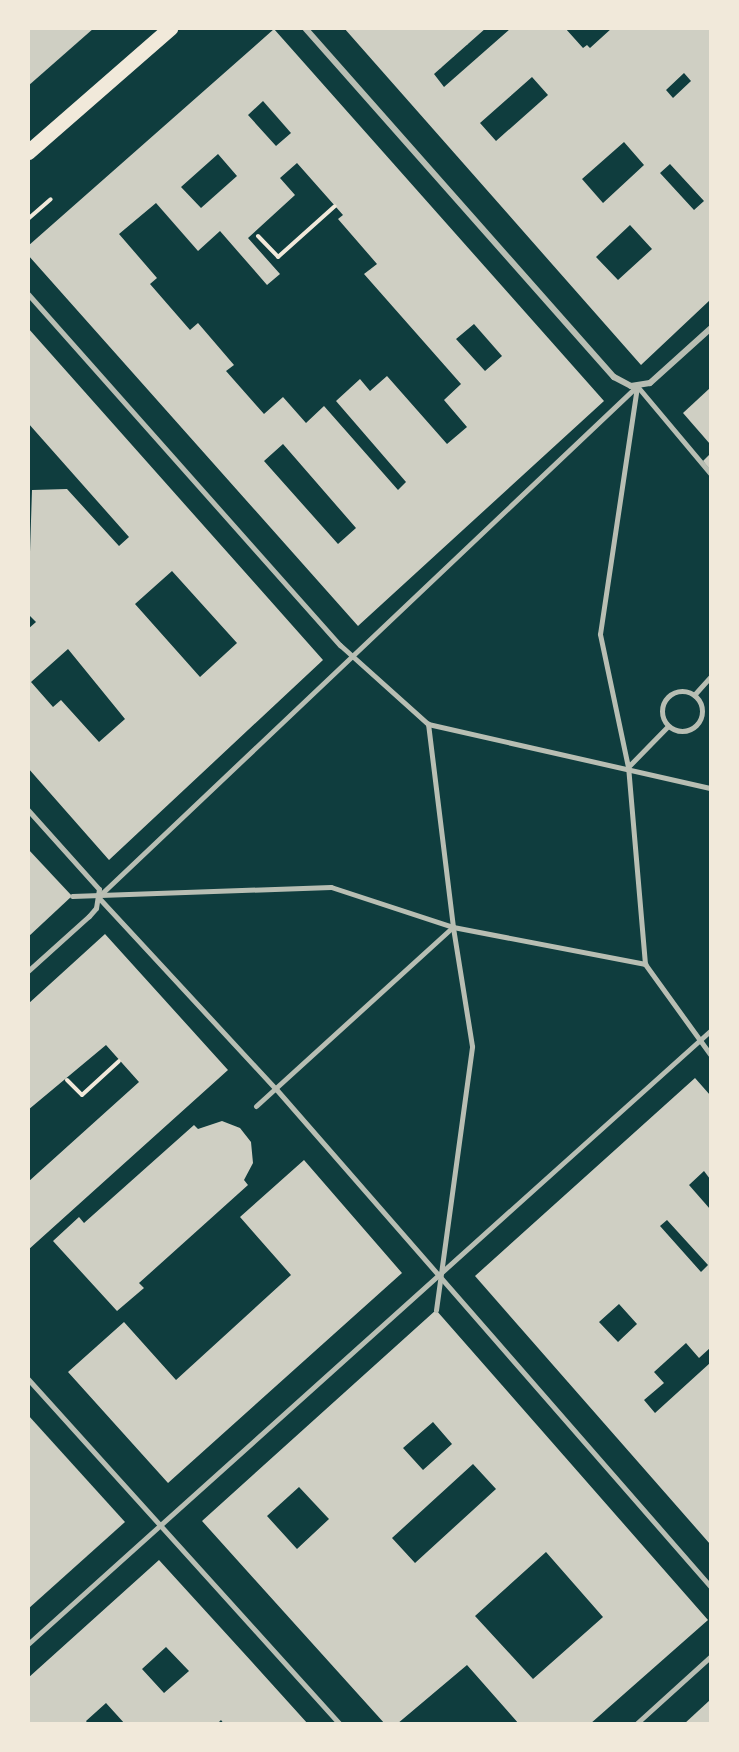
<!DOCTYPE html>
<style>
body{margin:0}
#map{position:relative;width:739px;height:1752px;overflow:hidden;background:#0f3d3e;font-family:"IBM Plex Serif",serif}
div>[style]{position:absolute}
[style*='--x']{left:calc(var(--x)*1px);top:calc(var(--y)*1px);width:calc(var(--w)*1px);rotate:calc(var(--a)*1deg)}
.building>*{inset:0;background:#cfcfc3}
.path>*{height:4px;margin:-2px;padding:0 2px;transform-origin:2px;border-radius:2px;background:#f1e9da}
.pedestrian>*{height:5px;margin:-2.5px;padding:0 2.5px;transform-origin:2.5px;border-radius:2.5px;background:#b8beb3}
.pedestrian>.ring{margin:-2.5px;padding:0;box-sizing:content-box;background:none;border:5px solid #b8beb3;border-radius:50%}
.minor>*{height:6px;margin:-3px;padding:0 3px;transform-origin:3px;border-radius:3px;background:#b8beb3}
.primary>*{height:15px;margin:-7.5px;padding:0 7.5px;transform-origin:7.5px;border-radius:7.5px;background:#f1e9da}
span{translate:-50% -50%;white-space:nowrap;text-align:center;line-height:1.15;-webkit-text-stroke:5px #f1e9da;paint-order:stroke}
.frame{position:absolute;inset:0;border:30px solid #f1e9da;pointer-events:none}
</style>
<div id="map">
<div class="building">
<div style="clip-path:polygon(28px 28px,94px 28px,28px 86px)"></div>
<div style="clip-path:polygon(evenodd,344px 28px,486px 28px,434px 74px,444px 87px,511px 28px,565px 28px,583px 48px,587px 45px,590px 48px,612px 28px,710px 28px,710px 300px,641px 365px,344px 28px,684px 73px,691px 81px,673px 98px,666px 90px,684px 73px,344px 28px,532px 77px,548px 95px,496px 141px,480px 123px,532px 77px,344px 28px,624px 142px,644px 165px,603px 203px,582px 179px,624px 142px,344px 28px,670px 164px,704px 201px,694px 210px,660px 173px,670px 164px,344px 28px,630px 225px,652px 249px,618px 280px,596px 257px,630px 225px)"></div>
<div style="clip-path:polygon(evenodd,274px 29px,604px 401px,358px 626px,28px 255px,28px 246px,274px 29px,263px 101px,291px 133px,276px 146px,248px 115px,263px 101px,274px 29px,218px 154px,237px 176px,201px 208px,181px 187px,218px 154px,274px 29px,297px 163px,343px 215px,338px 219px,377px 264px,364px 274px,461px 384px,444px 400px,467px 427px,447px 444px,387px 376px,370px 391px,360px 379px,336px 401px,406px 482px,398px 490px,324px 406px,306px 423px,283px 397px,264px 414px,226px 371px,234px 365px,198px 323px,190px 330px,150px 284px,157px 278px,119px 234px,156px 203px,198px 251px,220px 231px,267px 285px,280px 274px,248px 238px,295px 195px,280px 178px,297px 163px,274px 29px,474px 324px,502px 356px,485px 371px,456px 339px,474px 324px,274px 29px,283px 444px,356px 528px,338px 544px,264px 461px,283px 444px)"></div>
<div style="clip-path:polygon(evenodd,28px 328px,323px 660px,109px 860px,28px 768px,28px 629px,36px 622px,28px 614px,32px 490px,67px 489px,119px 546px,129px 537px,28px 423px,28px 328px,172px 571px,237px 643px,200px 677px,135px 604px,172px 571px,28px 328px,68px 649px,125px 719px,99px 742px,61px 700px,53px 707px,31px 682px,68px 649px)"></div>
<div style="clip-path:polygon(710px 388px,710px 444px,683px 413px)"></div>
<div style="clip-path:polygon(710px 454px,710px 470px,703px 461px)"></div>
<div style="clip-path:polygon(28px 849px,72px 896px,28px 937px)"></div>
<div style="clip-path:polygon(105px 934px,228px 1070px,28px 1250px,28px 1182px,139px 1082px,106px 1045px,28px 1110px,28px 1004px)"></div>
<div style="clip-path:polygon(evenodd,695px 1078px,710px 1095px,710px 1179px,704px 1171px,689px 1185px,710px 1209px,710px 1348px,699px 1358px,686px 1343px,654px 1372px,664px 1383px,644px 1400px,655px 1413px,710px 1363px,710px 1544px,475px 1276px,695px 1078px,667px 1220px,708px 1265px,701px 1272px,660px 1226px,667px 1220px,695px 1078px,619px 1304px,637px 1324px,618px 1342px,599px 1322px,619px 1304px)"></div>
<div style="clip-path:polygon(222px 1121px,240px 1128px,251px 1142px,253px 1163px,244px 1180px,248px 1185px,139px 1283px,144px 1288px,117px 1311px,53px 1241px,79px 1217px,84px 1223px,194px 1125px,198px 1129px)"></div>
<div style="clip-path:polygon(304px 1160px,402px 1273px,168px 1483px,68px 1372px,124px 1322px,176px 1380px,291px 1275px,240px 1217px)"></div>
<div style="clip-path:polygon(evenodd,436px 1310px,708px 1620px,590px 1724px,519px 1724px,467px 1665px,397px 1724px,385px 1724px,202px 1521px,436px 1310px,433px 1422px,452px 1444px,423px 1470px,403px 1448px,433px 1422px,436px 1310px,473px 1464px,496px 1489px,415px 1563px,392px 1538px,473px 1464px,436px 1310px,299px 1487px,329px 1519px,297px 1549px,267px 1516px,299px 1487px,436px 1310px,546px 1552px,603px 1617px,533px 1679px,475px 1616px,546px 1552px)"></div>
<div style="clip-path:polygon(28px 1415px,125px 1522px,28px 1609px)"></div>
<div style="clip-path:polygon(evenodd,159px 1560px,252px 1662px,308px 1724px,224px 1724px,221px 1720px,217px 1724px,125px 1724px,106px 1703px,86px 1721px,88px 1724px,28px 1724px,28px 1678px,159px 1560px,166px 1647px,189px 1671px,164px 1693px,142px 1669px,166px 1647px)"></div>
<div style="clip-path:polygon(710px 1700px,710px 1724px,684px 1724px)"></div>
</div>
<div class="path">
<div style="--x:28;--y:219;--w:30;--a:-41"></div>
<div style="--x:258;--y:236;--w:29;--a:46"></div>
<div style="--x:278;--y:257;--w:76;--a:-41.8"></div>
<div style="--x:67;--y:1080;--w:21;--a:45"></div>
<div style="--x:82;--y:1095;--w:50;--a:-42.6"></div>
</div>
<div class="pedestrian">
<div style="--x:28;--y:294;--w:470;--a:48.4"></div>
<div style="--x:340;--y:645;--w:118;--a:41.9"></div>
<div style="--x:637;--y:386;--w:114;--a:50"></div>
<div class="ring" style="left:662px;top:691px;width:35px;height:35px"></div>
<div style="--x:694;--y:695;--w:24;--a:-48"></div>
<div style="--x:628;--y:767;--w:57;--a:-45.7"></div>
<div style="--x:28;--y:810;--w:106;--a:48.1"></div>
<div style="--x:99;--y:889;--w:19;--a:99"></div>
<div style="--x:96;--y:908;--w:11;--a:131"></div>
<div style="--x:89;--y:916;--w:82;--a:138"></div>
<div style="--x:72;--y:896;--w:259;--a:-2"></div>
<div style="--x:331;--y:887;--w:128;--a:18.2"></div>
<div style="--x:453;--y:927;--w:196;--a:10.9"></div>
<div style="--x:645;--y:964;--w:198;--a:-94.9"></div>
<div style="--x:628;--y:767;--w:136;--a:-101.9"></div>
<div style="--x:600;--y:634;--w:251;--a:-81.5"></div>
<div style="--x:98;--y:897;--w:262;--a:47.2"></div>
<div style="--x:276;--y:1089;--w:660;--a:48.87"></div>
<div style="--x:98;--y:897;--w:743;--a:-43.47"></div>
<div style="--x:645;--y:964;--w:111;--a:54.2"></div>
<div style="--x:256;--y:1106;--w:266;--a:-42.3"></div>
<div style="--x:436;--y:1310;--w:266;--a:-82.2"></div>
<div style="--x:472;--y:1046;--w:121;--a:-99.1"></div>
<div style="--x:453;--y:927;--w:205;--a:-97"></div>
<div style="--x:428;--y:724;--w:289;--a:12.8"></div>
<div style="--x:28;--y:1379;--w:465;--a:47.9"></div>
<div style="--x:28;--y:1644;--w:917;--a:-41.95"></div>
<div style="--x:636;--y:1724;--w:100;--a:-42.2"></div>
</div>
<div class="minor">
<div style="--x:305;--y:28;--w:466;--a:48.5"></div>
<div style="--x:614;--y:377;--w:19;--a:28"></div>
<div style="--x:631;--y:386;--w:19;--a:-9"></div>
<div style="--x:650;--y:383;--w:81;--a:-42"></div>
</div>
<div class="primary">
<div style="--x:28;--y:152;--w:189;--a:-41.1"></div>
</div>
<div class="frame"></div>
</div>
